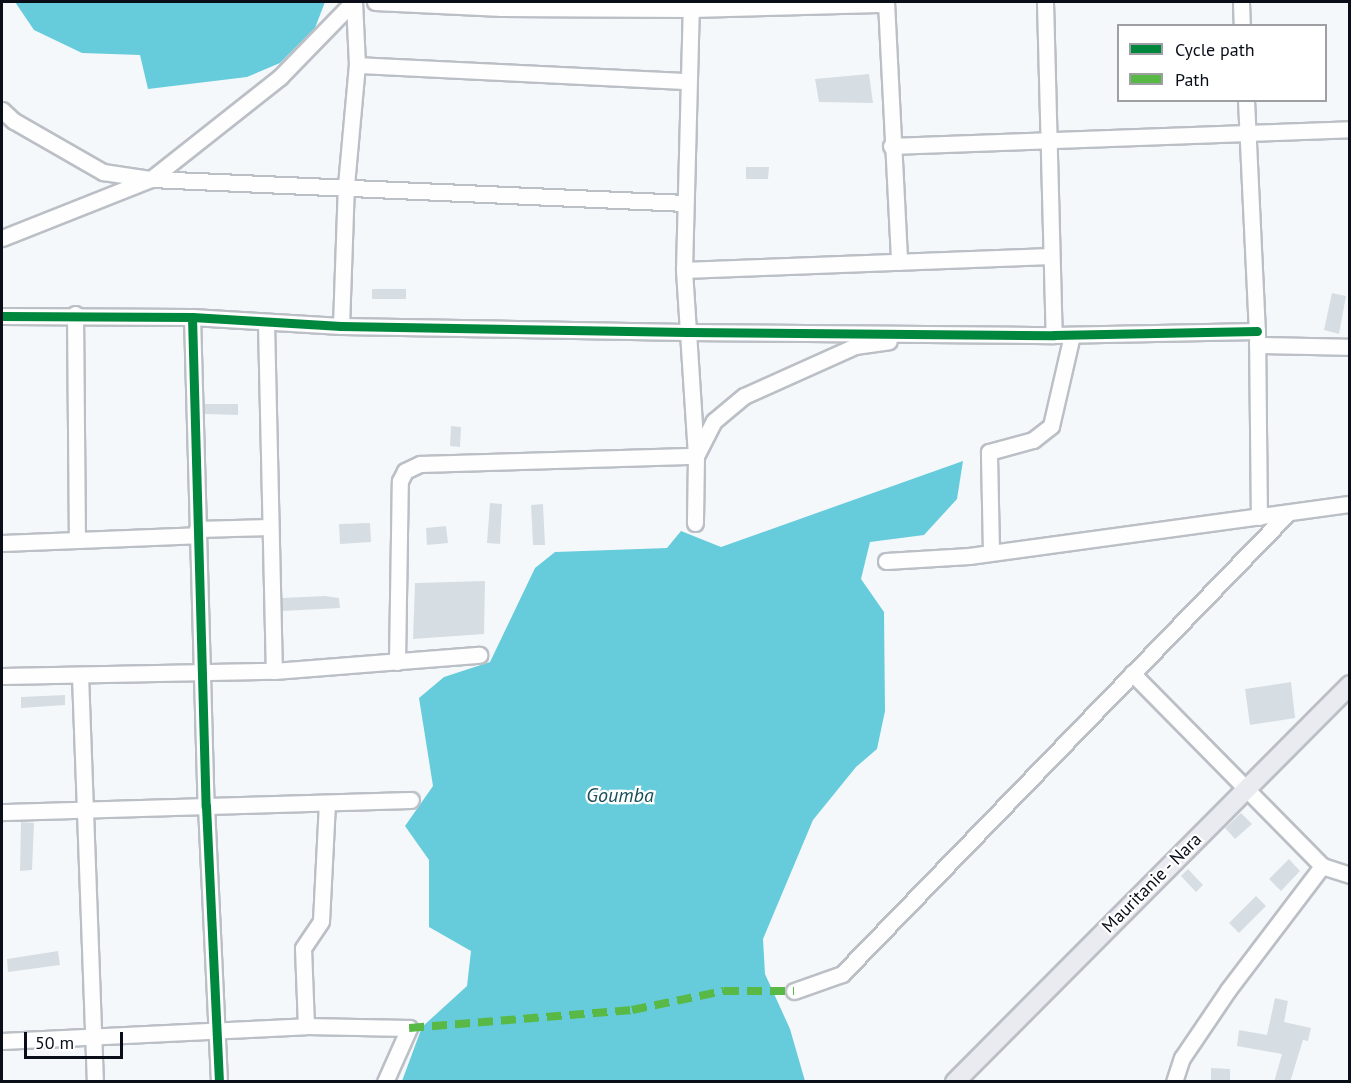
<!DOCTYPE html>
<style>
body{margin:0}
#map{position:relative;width:1351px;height:1083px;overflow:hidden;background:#f5f8fb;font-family:"PT Sans",sans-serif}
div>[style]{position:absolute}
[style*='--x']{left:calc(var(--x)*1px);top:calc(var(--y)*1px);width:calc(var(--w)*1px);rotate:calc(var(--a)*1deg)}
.water>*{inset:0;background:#66ccdc}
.building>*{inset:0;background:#d6dee4}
.roads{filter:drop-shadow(2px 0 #bbbfc6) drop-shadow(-2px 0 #bbbfc6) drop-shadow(0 2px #bbbfc6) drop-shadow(0 -2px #bbbfc6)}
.minor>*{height:15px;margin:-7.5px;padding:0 7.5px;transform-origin:7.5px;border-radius:7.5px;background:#fefefe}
.major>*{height:18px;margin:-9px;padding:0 9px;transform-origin:9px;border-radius:9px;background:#eaeaf1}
.quiet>*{height:8px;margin-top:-4px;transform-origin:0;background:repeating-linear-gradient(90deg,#58b947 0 15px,transparent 0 23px)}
.cycleway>*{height:9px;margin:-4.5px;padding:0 4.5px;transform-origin:4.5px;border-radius:4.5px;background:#00873e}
span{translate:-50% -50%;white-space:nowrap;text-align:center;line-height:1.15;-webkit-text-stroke:4.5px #fff;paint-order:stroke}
.street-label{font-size:18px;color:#090e18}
.water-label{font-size:20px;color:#164f58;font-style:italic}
.frame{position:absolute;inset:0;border:3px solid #090e18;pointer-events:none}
.legend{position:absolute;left:1117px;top:24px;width:210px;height:78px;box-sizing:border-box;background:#fff;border:2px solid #9d9fa3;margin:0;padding:8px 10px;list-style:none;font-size:18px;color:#090e18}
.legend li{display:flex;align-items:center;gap:12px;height:30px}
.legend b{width:30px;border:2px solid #9d9fa3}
.scale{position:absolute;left:24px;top:1032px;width:99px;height:27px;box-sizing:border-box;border:3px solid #090e18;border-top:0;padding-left:8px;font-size:18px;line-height:21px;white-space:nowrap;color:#090e18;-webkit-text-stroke:4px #fff;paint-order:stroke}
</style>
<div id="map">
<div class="water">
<div style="clip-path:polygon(15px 2px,325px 2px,315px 28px,280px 63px,247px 77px,148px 89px,140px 55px,82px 53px,34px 30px)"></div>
<div style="clip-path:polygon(963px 461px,957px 499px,924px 535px,870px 542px,861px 579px,884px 612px,885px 711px,877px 749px,856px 767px,813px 820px,763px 939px,765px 974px,790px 1029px,805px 1081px,402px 1081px,422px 1027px,467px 986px,471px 951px,429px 927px,429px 860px,405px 826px,433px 786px,419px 698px,444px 677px,490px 662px,535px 568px,555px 552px,667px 548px,681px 531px,721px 547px)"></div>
</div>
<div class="building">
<div style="clip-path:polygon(869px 74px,873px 103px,819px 102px,815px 79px)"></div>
<div style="clip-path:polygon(746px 167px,769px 167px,768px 179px,746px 179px)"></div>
<div style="clip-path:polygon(372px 289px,406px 289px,406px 299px,372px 299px)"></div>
<div style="clip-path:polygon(1332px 293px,1346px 296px,1339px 334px,1324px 330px)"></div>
<div style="clip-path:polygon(205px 404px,238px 404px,238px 415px,205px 414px)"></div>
<div style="clip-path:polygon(451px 426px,461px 427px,460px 447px,450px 446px)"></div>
<div style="clip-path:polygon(490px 503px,502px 504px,500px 544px,487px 543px)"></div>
<div style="clip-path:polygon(543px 504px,545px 545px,533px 545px,531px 505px)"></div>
<div style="clip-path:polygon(370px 523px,371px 542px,340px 544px,339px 524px)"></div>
<div style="clip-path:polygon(446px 526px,448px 543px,427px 545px,426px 528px)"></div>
<div style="clip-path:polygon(485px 581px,484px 634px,413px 639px,415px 583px)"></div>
<div style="clip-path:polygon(325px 596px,339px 598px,340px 608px,282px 611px,282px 598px)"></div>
<div style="clip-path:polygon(1291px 682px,1295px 718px,1250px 725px,1245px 689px)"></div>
<div style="clip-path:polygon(65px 695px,65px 705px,21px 708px,21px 697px)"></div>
<div style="clip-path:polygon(1241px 813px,1252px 824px,1235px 839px,1225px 828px)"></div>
<div style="clip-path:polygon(21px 822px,34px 823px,32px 870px,20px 871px)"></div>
<div style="clip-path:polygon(1289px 859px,1300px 871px,1281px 891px,1269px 879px)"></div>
<div style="clip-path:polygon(1188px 869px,1203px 885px,1196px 892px,1181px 876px)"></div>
<div style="clip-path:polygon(1256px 896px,1266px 906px,1239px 933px,1229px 923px)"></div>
<div style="clip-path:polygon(58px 951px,60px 965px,8px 972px,7px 959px)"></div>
<div style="clip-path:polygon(1275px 998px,1288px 1001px,1284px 1022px,1311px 1028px,1308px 1041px,1303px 1040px,1290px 1082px,1274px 1082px,1282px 1054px,1237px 1046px,1239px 1030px,1267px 1035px)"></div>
<div style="clip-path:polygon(1211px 1068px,1230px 1069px,1230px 1082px,1211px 1082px)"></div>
</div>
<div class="roads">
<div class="minor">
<div style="--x:375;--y:2;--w:127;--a:2.7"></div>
<div style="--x:502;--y:8;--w:189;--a:0.3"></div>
<div style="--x:691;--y:9;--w:195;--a:-1.5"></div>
<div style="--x:691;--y:2;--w:268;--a:91.5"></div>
<div style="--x:684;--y:270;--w:186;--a:86.3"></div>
<div style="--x:696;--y:456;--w:67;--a:90.9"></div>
<div style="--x:886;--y:2;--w:260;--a:87.1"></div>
<div style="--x:1045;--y:2;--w:333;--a:88.5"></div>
<div style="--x:1241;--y:2;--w:24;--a:88"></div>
<div style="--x:357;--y:65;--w:330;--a:2.8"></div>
<div style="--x:1246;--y:100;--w:231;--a:87.3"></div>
<div style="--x:1257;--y:331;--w:186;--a:89.4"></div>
<div style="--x:2;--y:110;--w:16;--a:43"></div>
<div style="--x:14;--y:121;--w:103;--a:29.8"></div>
<div style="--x:103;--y:172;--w:49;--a:8.3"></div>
<div style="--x:151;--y:179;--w:535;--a:2.57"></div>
<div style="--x:891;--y:146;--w:459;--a:-2.1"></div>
<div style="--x:2;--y:238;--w:160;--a:-21.6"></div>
<div style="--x:151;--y:179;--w:164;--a:-38.3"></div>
<div style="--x:280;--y:77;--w:105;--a:-45.8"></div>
<div style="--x:684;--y:270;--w:366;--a:-2.2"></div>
<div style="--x:75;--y:314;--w:226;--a:89.5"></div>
<div style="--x:2;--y:316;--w:190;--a:0.3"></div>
<div style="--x:192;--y:317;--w:149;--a:3.5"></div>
<div style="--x:341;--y:326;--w:346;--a:1"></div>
<div style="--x:687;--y:332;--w:367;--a:0.5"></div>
<div style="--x:1054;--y:335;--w:203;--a:-1.1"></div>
<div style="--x:192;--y:317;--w:489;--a:88.4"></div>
<div style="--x:206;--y:806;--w:276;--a:87.3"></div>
<div style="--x:266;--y:323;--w:348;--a:88.7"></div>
<div style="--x:341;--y:326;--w:141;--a:-88"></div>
<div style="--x:346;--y:185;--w:121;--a:-84.8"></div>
<div style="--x:357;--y:65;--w:63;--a:-92.7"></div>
<div style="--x:1257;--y:345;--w:93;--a:1.2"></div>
<div style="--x:197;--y:529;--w:73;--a:-1.6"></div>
<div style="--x:2;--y:543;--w:195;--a:-2.3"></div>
<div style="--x:991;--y:551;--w:99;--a:-91.2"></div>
<div style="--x:989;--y:452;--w:46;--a:-15.3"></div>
<div style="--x:1033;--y:440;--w:23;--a:-38"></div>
<div style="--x:1051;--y:426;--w:93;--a:-77"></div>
<div style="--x:886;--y:561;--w:83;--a:-3.4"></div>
<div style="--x:969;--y:556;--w:385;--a:-7.8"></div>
<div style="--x:397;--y:662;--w:181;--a:-89.1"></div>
<div style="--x:400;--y:481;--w:11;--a:-63"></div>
<div style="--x:405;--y:471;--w:17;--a:-25"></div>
<div style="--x:420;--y:464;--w:276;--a:-1.7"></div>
<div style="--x:696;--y:456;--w:39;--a:-63"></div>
<div style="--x:714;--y:421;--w:39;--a:-40"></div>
<div style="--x:744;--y:396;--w:122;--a:-24.2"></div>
<div style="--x:855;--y:346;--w:34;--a:-8"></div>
<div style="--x:1132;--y:673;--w:271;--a:45.4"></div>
<div style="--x:1322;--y:866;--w:29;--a:18"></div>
<div style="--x:80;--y:675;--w:407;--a:87.9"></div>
<div style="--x:2;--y:676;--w:272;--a:-1.1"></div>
<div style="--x:274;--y:671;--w:206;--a:-4.5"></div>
<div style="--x:2;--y:812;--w:409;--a:-1.7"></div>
<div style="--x:794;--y:991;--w:51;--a:-19.5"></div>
<div style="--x:842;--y:974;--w:641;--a:-45.95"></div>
<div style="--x:306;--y:1026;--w:78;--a:-92.2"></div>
<div style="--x:303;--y:948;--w:32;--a:-56"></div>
<div style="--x:321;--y:921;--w:118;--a:-87.1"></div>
<div style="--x:2;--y:1041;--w:304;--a:-2.8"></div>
<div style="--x:306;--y:1026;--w:103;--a:1.1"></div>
<div style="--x:409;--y:1028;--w:59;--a:114"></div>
<div style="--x:1174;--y:1082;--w:25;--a:-72"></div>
<div style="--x:1182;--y:1058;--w:82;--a:-55.9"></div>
<div style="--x:1228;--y:990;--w:156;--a:-52.8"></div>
</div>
<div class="major">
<div style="--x:955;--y:1082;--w:560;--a:-45.14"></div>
</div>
</div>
<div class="quiet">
<div style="--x:409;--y:1028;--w:224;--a:-4.6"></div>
<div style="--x:632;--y:1010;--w:94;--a:-11.7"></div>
<div style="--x:724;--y:991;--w:70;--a:0"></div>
</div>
<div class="cycleway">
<div style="--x:2;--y:316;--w:190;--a:0.3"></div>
<div style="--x:192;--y:317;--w:149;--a:3.5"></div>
<div style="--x:341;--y:326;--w:346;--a:1"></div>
<div style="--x:687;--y:332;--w:367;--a:0.5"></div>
<div style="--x:1054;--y:335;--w:203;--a:-1.1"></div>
<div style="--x:192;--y:317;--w:489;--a:88.4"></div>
<div style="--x:206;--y:806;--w:276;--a:87.3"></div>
</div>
<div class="street-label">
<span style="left:1152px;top:883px;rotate:-45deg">Mauritanie - Nara</span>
</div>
<div class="water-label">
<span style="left:620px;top:795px">Goumba</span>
</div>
<div class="frame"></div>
<ul class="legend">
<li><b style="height:8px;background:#00873e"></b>Cycle path</li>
<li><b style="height:8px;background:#58b947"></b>Path</li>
</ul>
<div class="scale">50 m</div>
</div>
